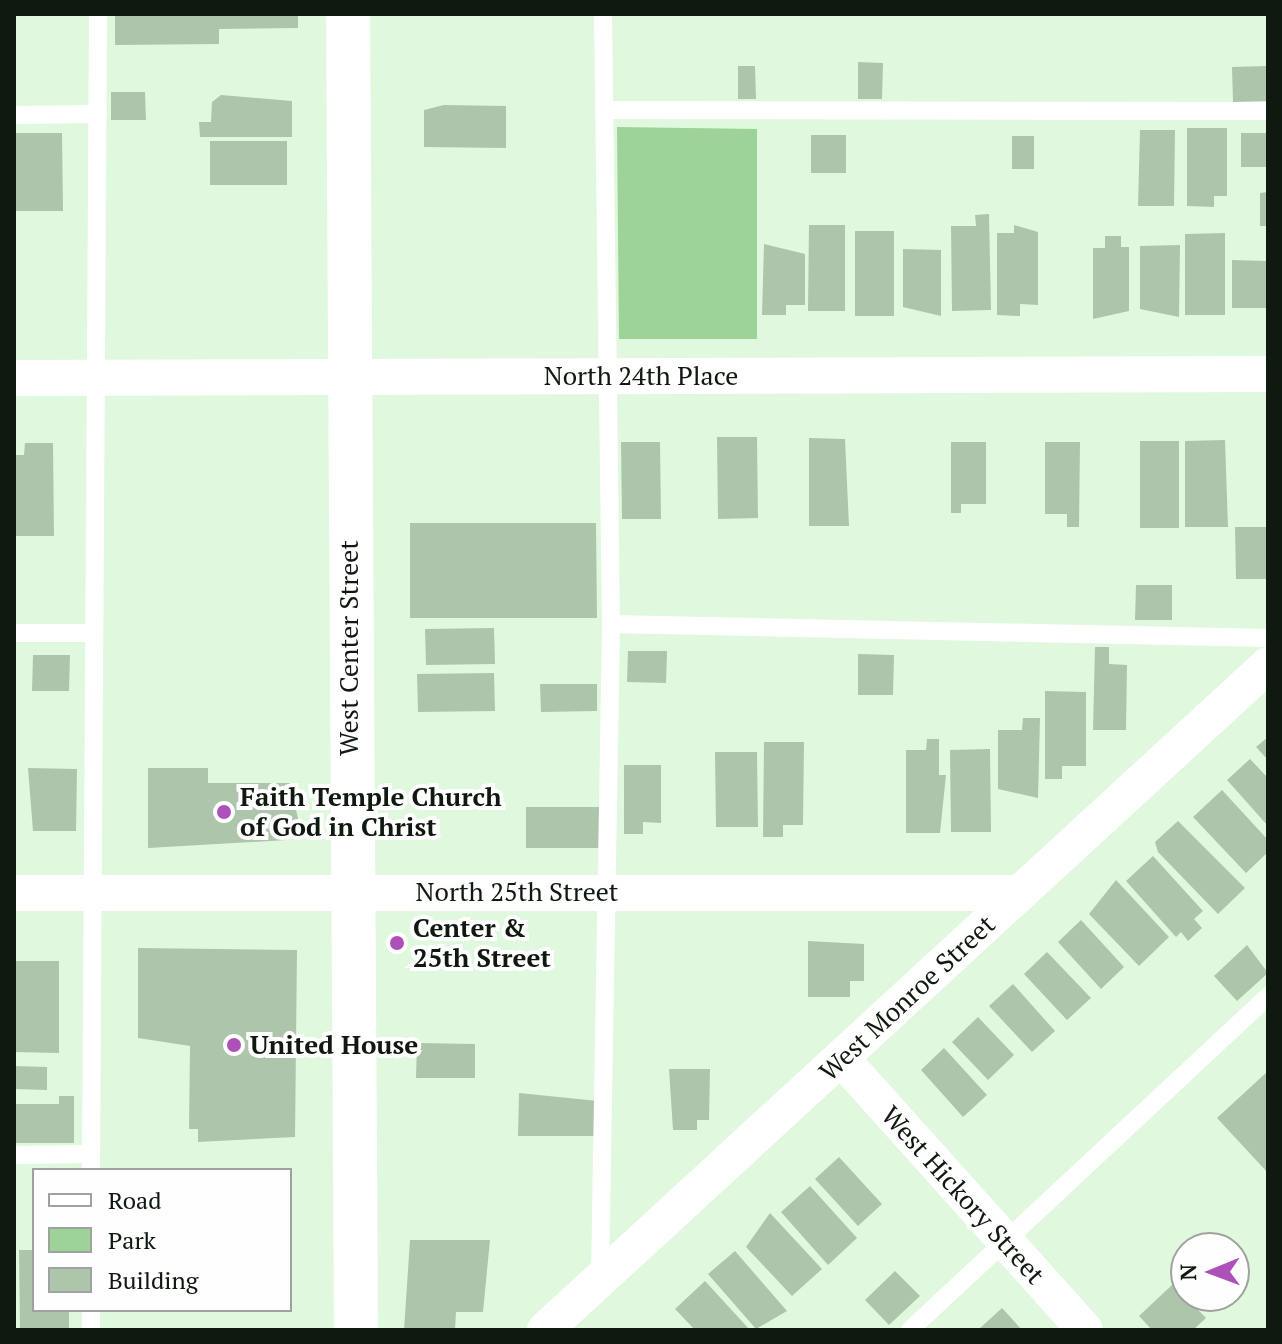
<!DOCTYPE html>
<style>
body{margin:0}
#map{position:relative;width:1282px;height:1344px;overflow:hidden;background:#e0f9de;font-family:"PT Serif",serif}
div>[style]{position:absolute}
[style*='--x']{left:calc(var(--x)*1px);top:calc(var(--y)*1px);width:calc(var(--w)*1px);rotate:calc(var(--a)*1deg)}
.green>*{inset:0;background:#9dd299}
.building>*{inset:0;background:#adc5ab}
.service>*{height:18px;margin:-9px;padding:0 9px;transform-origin:9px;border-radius:9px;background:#fff}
.minor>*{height:36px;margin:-18px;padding:0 18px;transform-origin:18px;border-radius:18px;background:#fff}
.tertiary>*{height:44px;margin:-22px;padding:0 22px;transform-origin:22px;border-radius:22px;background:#fff}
.dots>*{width:22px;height:22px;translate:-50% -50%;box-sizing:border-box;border:4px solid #fefefe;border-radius:50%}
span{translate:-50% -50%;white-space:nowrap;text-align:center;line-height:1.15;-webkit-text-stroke:8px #fefefe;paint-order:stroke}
.street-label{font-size:26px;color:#10190f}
.poi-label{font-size:26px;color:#10190f;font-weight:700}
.left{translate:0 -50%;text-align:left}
.frame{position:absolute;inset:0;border:16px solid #10190f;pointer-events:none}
.legend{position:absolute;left:32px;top:1168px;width:260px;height:144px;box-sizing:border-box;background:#fefefe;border:2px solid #9fa29e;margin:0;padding:10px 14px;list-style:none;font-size:24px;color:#10190f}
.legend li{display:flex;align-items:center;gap:16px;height:40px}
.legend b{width:40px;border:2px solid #9fa29e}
.north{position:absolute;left:1170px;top:1232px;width:80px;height:80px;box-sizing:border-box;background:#fefefe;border:2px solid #9fa29e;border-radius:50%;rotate:269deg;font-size:22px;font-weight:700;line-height:32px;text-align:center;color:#10190f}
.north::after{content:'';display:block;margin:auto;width:28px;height:36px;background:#ae50ba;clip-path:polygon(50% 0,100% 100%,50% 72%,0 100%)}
</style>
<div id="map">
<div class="green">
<div style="clip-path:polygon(617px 127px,757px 129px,757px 339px,619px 339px)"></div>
</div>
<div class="building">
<div style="clip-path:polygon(115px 14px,298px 14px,298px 28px,219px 29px,219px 44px,115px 45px)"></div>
<div style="clip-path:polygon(858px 62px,883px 63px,882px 99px,858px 99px)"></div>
<div style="clip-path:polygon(738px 66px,755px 66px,756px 99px,738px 99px)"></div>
<div style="clip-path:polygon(1266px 66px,1267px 101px,1233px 102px,1232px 67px)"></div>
<div style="clip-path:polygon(111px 92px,145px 92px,146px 120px,111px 120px)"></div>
<div style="clip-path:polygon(221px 95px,292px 101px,292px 137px,200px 137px,199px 122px,211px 122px,212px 102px)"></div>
<div style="clip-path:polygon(444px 105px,506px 106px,506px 148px,424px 147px,424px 110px)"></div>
<div style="clip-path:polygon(1187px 128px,1227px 128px,1227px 196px,1214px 196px,1214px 207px,1187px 206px)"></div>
<div style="clip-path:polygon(1140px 130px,1175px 130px,1174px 206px,1138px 206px)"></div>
<div style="clip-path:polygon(14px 133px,62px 133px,63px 211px,14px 211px)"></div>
<div style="clip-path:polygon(1241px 133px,1268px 133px,1268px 167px,1241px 167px)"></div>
<div style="clip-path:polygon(811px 135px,846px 135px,846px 173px,811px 173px)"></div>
<div style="clip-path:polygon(1012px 136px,1034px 136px,1034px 169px,1012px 169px)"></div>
<div style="clip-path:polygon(210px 141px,287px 141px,287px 185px,210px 185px)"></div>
<div style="clip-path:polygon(1268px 192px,1268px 226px,1260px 226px,1260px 193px)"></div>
<div style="clip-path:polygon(989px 214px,991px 310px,952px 311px,951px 226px,976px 226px,975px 215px)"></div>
<div style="clip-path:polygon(809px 225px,845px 225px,845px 311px,808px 311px)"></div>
<div style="clip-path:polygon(1014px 225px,1038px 232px,1038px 305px,1020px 304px,1020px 316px,997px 315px,997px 233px,1014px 233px)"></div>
<div style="clip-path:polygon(855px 231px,894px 231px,894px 316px,855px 316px)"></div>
<div style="clip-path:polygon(1225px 233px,1225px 315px,1185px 315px,1185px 234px)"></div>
<div style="clip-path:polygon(1105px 236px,1121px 236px,1121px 247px,1129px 247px,1129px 311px,1093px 319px,1093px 248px,1105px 248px)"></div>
<div style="clip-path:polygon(764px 244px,805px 254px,805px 305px,786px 305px,786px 315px,762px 315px)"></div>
<div style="clip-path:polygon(1180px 245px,1179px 317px,1140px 309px,1140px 246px)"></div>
<div style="clip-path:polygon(903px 249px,941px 250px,941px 316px,903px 307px)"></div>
<div style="clip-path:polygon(1232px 260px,1268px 261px,1268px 308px,1232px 308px)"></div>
<div style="clip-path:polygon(717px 437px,757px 437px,758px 518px,718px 519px)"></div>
<div style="clip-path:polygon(809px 438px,845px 439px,849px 526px,809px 526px)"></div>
<div style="clip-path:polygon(1225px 440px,1228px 527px,1185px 527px,1185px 441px)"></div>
<div style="clip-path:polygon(1140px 441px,1179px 441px,1179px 528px,1140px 528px)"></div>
<div style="clip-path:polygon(621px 442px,660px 442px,661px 519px,622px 519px)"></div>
<div style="clip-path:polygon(951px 442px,986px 442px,986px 504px,961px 504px,961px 513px,951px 513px)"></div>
<div style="clip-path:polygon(1045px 442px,1080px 442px,1079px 527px,1067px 527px,1067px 514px,1045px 514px)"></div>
<div style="clip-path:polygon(25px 443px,53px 443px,54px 536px,14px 536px,14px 455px,24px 455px)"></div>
<div style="clip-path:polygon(410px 523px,596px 523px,597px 618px,410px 618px)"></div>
<div style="clip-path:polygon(1235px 527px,1268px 527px,1268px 579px,1236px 579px)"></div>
<div style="clip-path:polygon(1136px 585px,1172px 585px,1172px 620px,1135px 620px)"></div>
<div style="clip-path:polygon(494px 628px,495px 664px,426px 665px,425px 629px)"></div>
<div style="clip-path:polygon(1095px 647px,1109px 647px,1109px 664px,1127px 665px,1126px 730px,1093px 730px)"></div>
<div style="clip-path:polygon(628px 651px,667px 651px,666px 683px,627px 682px)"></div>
<div style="clip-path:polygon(858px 654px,894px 655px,893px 695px,858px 695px)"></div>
<div style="clip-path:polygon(33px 655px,70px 655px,69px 691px,32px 691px)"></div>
<div style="clip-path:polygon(494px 673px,495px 711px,418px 712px,417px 674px)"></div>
<div style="clip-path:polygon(540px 684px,597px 684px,597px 711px,541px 712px)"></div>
<div style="clip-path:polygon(1045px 691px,1086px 692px,1086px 766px,1062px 766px,1062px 779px,1045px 779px)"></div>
<div style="clip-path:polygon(1023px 718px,1040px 718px,1038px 798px,998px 789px,998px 730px,1022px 730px)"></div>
<div style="clip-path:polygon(1268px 737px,1268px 760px,1256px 747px)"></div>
<div style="clip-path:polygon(927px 739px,939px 739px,939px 775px,946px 775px,940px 833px,906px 833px,906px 750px,926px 750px)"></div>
<div style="clip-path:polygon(764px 742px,804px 742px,803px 825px,783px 825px,783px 837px,763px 837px)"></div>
<div style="clip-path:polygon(990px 749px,991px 832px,951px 832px,950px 750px)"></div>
<div style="clip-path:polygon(715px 752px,757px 752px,758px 827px,716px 827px)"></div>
<div style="clip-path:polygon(1250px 759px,1268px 778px,1268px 826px,1227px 780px)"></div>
<div style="clip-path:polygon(624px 765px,661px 765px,661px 823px,643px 822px,643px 834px,624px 834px)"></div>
<div style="clip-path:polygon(28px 768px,77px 769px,76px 831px,33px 831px)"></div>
<div style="clip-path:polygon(148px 768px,208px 768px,208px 783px,290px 783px,299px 823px,288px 823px,287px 840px,148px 848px)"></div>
<div style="clip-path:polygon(1222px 790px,1268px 840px,1268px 852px,1246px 873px,1193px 817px)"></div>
<div style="clip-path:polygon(526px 807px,600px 807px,600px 848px,526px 848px)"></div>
<div style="clip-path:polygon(1178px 821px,1245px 888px,1218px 914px,1158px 852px,1155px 842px)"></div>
<div style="clip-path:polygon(1153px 856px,1203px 911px,1194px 919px,1202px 928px,1188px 941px,1181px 932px,1176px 937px,1126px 881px)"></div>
<div style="clip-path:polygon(1116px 880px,1169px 937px,1139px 966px,1089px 914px)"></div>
<div style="clip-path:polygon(1081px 920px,1124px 967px,1101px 989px,1058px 942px)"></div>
<div style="clip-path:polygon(808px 941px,864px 944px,864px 981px,850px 981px,850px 997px,808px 997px)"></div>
<div style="clip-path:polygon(1247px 945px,1268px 973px,1237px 1001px,1214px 976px)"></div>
<div style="clip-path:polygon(138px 948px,297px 950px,295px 1137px,198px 1142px,198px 1129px,189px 1129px,190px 1046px,138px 1038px)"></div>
<div style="clip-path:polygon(1047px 952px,1091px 998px,1067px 1020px,1024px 974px)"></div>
<div style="clip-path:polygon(14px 961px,59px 961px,59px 1053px,14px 1052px)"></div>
<div style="clip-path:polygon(1013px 984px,1055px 1031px,1032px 1052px,989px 1006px)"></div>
<div style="clip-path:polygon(978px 1017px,1014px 1055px,988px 1080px,952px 1042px)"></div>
<div style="clip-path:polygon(417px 1043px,475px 1044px,475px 1078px,416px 1078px)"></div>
<div style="clip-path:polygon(944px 1048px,987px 1095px,963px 1117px,921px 1070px)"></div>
<div style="clip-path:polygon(14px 1066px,47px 1067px,47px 1090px,14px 1089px)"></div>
<div style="clip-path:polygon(669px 1069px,710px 1069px,709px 1120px,697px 1120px,697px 1130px,673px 1130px)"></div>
<div style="clip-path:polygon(1268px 1071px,1268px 1173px,1217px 1118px)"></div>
<div style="clip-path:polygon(519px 1093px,598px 1101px,597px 1136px,518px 1136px)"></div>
<div style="clip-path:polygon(59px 1096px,74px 1096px,74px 1143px,14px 1143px,14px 1104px,59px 1104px)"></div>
<div style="clip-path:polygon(839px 1157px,882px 1204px,858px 1226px,815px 1179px)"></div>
<div style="clip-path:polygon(810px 1186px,857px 1238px,828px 1265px,781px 1212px)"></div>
<div style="clip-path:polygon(770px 1213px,822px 1269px,792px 1296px,746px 1247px)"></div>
<div style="clip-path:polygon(410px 1240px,490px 1240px,483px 1312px,456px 1312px,455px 1330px,404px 1330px)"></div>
<div style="clip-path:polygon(19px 1250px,34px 1250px,34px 1310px,69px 1310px,69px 1330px,20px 1330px)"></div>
<div style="clip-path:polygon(735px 1251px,787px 1311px,756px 1329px,708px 1274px)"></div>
<div style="clip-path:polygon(895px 1271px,920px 1296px,889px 1325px,865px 1300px)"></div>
<div style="clip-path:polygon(705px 1281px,750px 1330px,695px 1330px,675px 1309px)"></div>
<div style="clip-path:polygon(1173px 1284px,1206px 1318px,1193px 1330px,1152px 1330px,1139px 1316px)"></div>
<div style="clip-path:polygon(1002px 1308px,1022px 1330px,978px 1330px)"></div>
</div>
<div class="service">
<div style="--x:604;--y:110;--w:664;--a:0.09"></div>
<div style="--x:14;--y:115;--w:84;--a:-0.7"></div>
<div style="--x:611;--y:624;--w:657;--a:1.22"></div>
<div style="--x:14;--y:633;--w:80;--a:0"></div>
<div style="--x:14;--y:1155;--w:77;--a:-0.7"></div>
<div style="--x:91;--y:1170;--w:1156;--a:-89.65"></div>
<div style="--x:600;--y:1277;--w:653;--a:-89.03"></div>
<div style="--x:611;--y:624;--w:610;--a:-90.75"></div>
<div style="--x:91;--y:1330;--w:20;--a:-90"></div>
<div style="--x:910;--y:1330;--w:490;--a:-43"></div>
</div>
<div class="minor">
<div style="--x:14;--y:378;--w:1254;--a:-0.18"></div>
<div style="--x:14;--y:893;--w:1006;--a:0"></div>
<div style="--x:841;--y:1058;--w:365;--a:48.1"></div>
<div style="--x:545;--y:1330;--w:982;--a:-42.61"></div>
</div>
<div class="tertiary">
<div style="--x:348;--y:14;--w:1316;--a:89.65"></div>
</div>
<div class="dots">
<div style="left:224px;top:812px;background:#ae50ba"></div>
<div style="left:397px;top:943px;background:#ae50ba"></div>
<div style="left:234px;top:1045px;background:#ae50ba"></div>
</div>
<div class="street-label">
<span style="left:641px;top:376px">North 24th Place</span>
<span style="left:349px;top:648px;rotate:-90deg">West Center Street</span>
<span style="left:517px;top:892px">North 25th Street</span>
<span style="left:907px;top:998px;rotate:-43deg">West Monroe Street</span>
<span style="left:963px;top:1195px;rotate:48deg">West Hickory Street</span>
</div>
<div class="poi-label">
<span class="left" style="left:240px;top:812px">Faith Temple Church<br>of God in Christ</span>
<span class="left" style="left:413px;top:943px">Center &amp;<br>25th Street</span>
<span class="left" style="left:250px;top:1045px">United House</span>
</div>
<div class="frame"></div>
<ul class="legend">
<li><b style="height:10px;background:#fff"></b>Road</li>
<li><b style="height:22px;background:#9dd299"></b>Park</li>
<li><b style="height:22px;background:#adc5ab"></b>Building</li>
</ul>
<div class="north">N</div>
</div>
